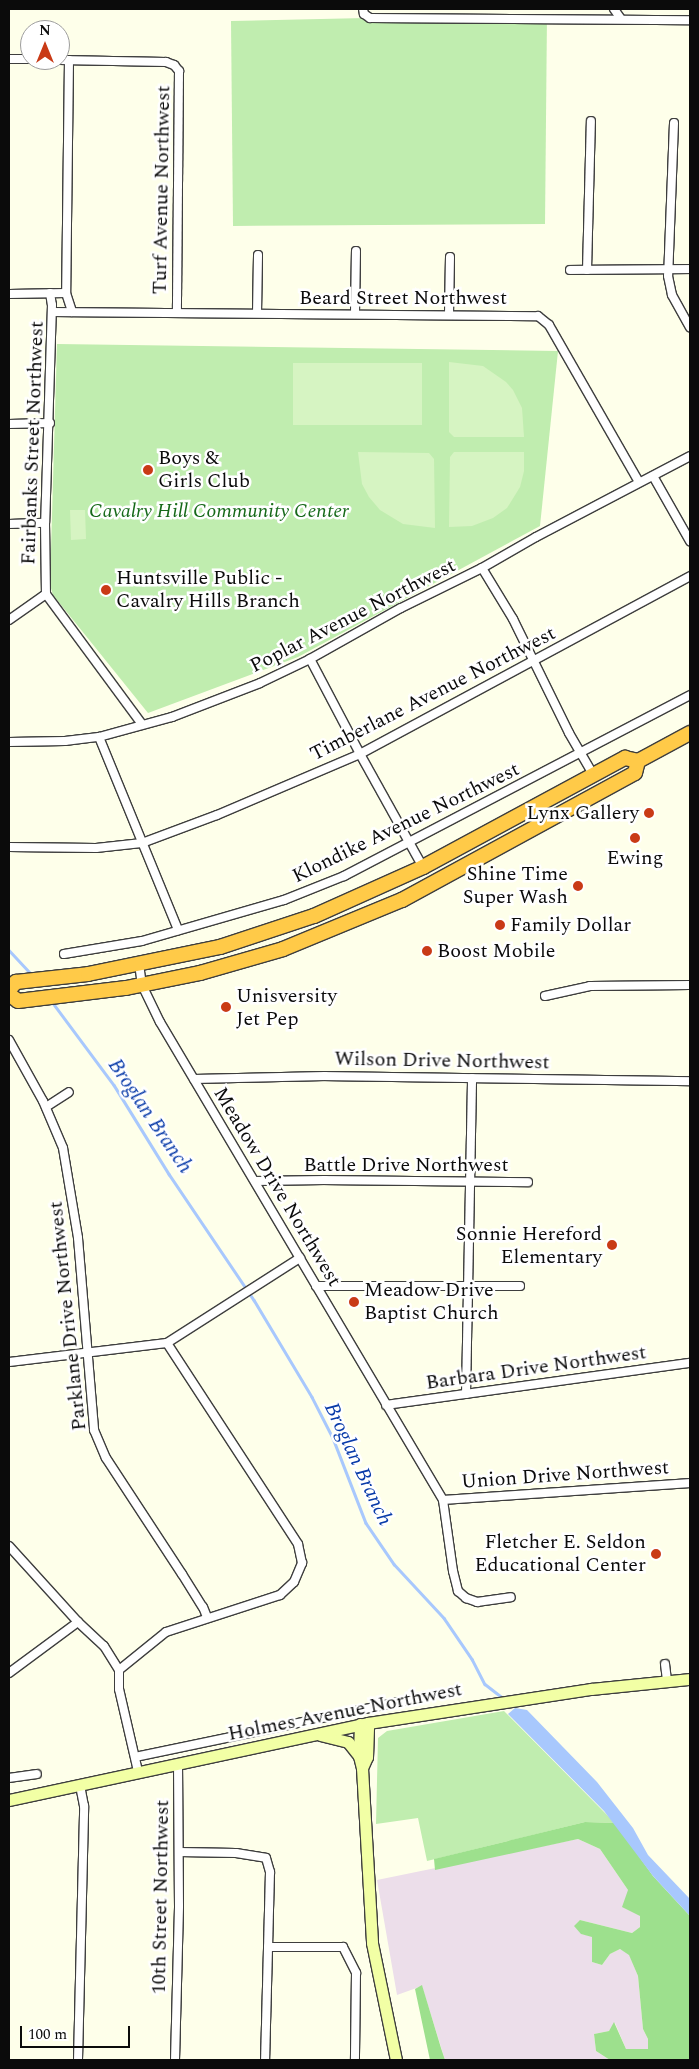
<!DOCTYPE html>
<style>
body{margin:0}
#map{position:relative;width:699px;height:2069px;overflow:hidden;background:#feffea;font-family:Spectral,serif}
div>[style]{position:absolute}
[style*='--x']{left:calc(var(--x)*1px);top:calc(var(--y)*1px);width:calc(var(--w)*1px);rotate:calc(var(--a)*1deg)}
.industrial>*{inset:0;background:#ecdeea}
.green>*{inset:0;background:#c0edaf}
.forest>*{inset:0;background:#9de08d}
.pitch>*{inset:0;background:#d6f4c2}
.water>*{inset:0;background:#a8c8fd}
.stream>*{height:2.5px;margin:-1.25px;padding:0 1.25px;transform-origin:1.25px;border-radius:1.25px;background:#a8c8fd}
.roads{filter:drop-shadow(1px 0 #3e3e3e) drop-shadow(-1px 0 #3e3e3e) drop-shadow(0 1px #3e3e3e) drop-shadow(0 -1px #3e3e3e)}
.street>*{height:8px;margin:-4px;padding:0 4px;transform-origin:4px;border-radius:4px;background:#fff}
.secondary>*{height:11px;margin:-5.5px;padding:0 5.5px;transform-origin:5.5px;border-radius:5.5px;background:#f2ffa5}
.highway>*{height:14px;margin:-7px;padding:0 7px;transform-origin:7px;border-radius:7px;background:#ffca48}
.dots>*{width:14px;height:14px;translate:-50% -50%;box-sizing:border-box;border:2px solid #fff;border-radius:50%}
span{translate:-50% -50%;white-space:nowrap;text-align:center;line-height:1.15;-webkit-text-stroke:5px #fff;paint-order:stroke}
.street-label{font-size:20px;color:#0b0b0b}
.poi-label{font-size:20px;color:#0b0b0b}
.left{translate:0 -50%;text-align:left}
.right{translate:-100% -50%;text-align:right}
.park-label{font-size:20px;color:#166919;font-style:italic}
.water-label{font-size:21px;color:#093ba9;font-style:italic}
.frame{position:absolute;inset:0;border:10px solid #0b0b0b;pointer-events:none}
.north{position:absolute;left:20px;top:20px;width:50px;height:50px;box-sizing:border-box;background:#fff;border:1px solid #9d9d9d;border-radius:50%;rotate:0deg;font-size:14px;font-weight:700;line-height:20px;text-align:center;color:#0b0b0b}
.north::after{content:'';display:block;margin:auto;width:18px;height:22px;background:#c93a16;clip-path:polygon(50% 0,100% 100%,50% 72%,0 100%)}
.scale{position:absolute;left:20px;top:2026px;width:110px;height:22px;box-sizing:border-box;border:2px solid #0b0b0b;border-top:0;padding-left:6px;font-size:15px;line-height:18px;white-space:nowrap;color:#0b0b0b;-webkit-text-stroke:4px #fff;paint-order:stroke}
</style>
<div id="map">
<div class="industrial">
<div style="clip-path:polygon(578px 1839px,600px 1849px,628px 1890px,640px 1916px,640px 1927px,632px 1933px,580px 1920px,581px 1934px,592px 1936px,592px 1962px,602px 1965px,610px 1954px,620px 1949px,629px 1954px,638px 1976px,643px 2029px,648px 2039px,648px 2049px,626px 2049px,615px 2023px,609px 2031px,594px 2034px,596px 2051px,610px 2060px,445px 2060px,422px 1986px,397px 1995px,377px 1880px)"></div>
</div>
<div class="green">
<div style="clip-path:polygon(547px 14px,545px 224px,233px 226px,231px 21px)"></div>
<div style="clip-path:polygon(57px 344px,558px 351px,540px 526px,298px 657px,148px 713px,53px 595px,50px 585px)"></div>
<div style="clip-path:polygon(504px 1711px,615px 1823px,585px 1822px,427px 1861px,418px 1818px,376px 1824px,378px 1738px,387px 1731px)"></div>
</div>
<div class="forest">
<div style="clip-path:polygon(585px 1822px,615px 1823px,653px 1876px,690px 1916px,690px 2060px,610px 2060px,596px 2051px,594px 2034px,609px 2031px,614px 2022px,626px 2049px,648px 2049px,648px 2039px,643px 2029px,638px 1976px,629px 1955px,620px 1949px,610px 1954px,602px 1965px,592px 1962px,592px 1937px,581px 1934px,574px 1926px,580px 1920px,632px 1933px,640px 1927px,640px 1916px,622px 1907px,628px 1890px,600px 1849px,578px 1839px,435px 1870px,434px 1859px)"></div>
<div style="clip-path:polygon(422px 1985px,441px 2048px,445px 2060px,430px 2060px,415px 1989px)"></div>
</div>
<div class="pitch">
<div style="clip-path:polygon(449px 362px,483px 366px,506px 382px,513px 390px,522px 408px,524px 437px,454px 437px,449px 432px)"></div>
<div style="clip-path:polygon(293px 363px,422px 363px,422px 425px,293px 425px)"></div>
<div style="clip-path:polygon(358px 452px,429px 453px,434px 459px,435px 528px,403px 524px,380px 510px,369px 497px,362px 484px)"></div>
<div style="clip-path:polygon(454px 452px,524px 452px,524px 471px,520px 487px,507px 508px,493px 518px,472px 526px,449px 527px,450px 457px)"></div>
<div style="clip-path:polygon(85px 510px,86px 539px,71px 540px,70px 510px)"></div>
</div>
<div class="water">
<div style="clip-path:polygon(515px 1708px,527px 1710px,597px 1782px,633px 1828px,648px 1855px,690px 1899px,690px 1916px,653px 1876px,604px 1811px,508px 1714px)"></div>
</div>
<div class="stream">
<div style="--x:9;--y:950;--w:33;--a:47"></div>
<div style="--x:53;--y:1003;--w:102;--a:53.4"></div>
<div style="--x:114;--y:1085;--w:105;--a:58.3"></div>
<div style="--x:169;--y:1174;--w:152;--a:56"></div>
<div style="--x:254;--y:1300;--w:113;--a:59.1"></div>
<div style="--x:312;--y:1397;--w:46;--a:62.9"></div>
<div style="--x:333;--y:1438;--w:91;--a:68.8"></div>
<div style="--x:366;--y:1523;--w:50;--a:55.7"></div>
<div style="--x:394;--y:1564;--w:74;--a:47.2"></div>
<div style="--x:444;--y:1618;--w:50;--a:55.7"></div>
<div style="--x:472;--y:1659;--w:28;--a:63"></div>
<div style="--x:485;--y:1684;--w:24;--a:38"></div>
</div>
<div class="roads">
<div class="street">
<div style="--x:363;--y:9;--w:5;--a:79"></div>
<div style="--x:364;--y:14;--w:7;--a:34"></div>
<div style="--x:370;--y:18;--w:320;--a:0.4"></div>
<div style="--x:614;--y:9;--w:12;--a:55"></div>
<div style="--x:9;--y:59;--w:21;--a:0"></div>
<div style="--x:60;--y:60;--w:106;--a:1.1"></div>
<div style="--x:166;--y:62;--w:9;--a:21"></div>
<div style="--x:174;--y:65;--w:8;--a:50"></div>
<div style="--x:179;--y:71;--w:241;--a:90.5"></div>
<div style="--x:69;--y:60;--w:233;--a:90.7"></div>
<div style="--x:66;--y:293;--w:20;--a:72"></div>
<div style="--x:674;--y:123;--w:153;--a:92.2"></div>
<div style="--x:668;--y:276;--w:19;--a:78"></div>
<div style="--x:672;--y:295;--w:37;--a:61"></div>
<div style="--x:570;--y:270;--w:120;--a:-0.5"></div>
<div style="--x:587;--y:270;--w:149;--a:-88.5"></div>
<div style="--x:50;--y:293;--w:12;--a:81"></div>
<div style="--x:52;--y:305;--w:218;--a:91.8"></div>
<div style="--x:45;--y:523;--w:71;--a:89.2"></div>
<div style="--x:46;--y:594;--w:162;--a:53.6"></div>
<div style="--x:9;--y:294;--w:57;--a:-1"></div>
<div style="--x:52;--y:312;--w:486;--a:0.5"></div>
<div style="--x:538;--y:316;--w:14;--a:39"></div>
<div style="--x:549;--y:325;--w:181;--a:60.2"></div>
<div style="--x:257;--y:313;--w:58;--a:-89"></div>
<div style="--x:355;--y:313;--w:62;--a:-89.1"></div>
<div style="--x:449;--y:314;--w:57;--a:-89"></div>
<div style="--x:9;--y:424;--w:41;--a:-1.4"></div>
<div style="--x:653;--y:476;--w:75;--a:60.4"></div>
<div style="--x:9;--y:524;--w:36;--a:-2"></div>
<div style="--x:482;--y:568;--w:60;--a:58.7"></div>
<div style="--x:513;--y:619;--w:127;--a:63.8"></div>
<div style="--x:569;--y:733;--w:50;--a:59.8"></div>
<div style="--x:9;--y:620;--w:45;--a:-35.1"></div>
<div style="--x:310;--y:659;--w:107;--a:62.2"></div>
<div style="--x:360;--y:754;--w:129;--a:60.9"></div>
<div style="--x:99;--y:737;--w:209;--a:67.7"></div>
<div style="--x:9;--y:742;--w:56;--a:-1"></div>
<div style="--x:65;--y:741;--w:34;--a:-7"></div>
<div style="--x:99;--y:737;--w:76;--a:-15.3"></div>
<div style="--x:172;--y:717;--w:94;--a:-21.1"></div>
<div style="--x:260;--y:683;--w:55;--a:-25.6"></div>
<div style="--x:310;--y:659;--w:104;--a:-29.3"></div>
<div style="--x:401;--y:608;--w:90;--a:-26.3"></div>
<div style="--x:482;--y:568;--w:62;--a:-29.9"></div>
<div style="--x:536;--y:537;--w:174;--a:-27.7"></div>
<div style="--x:9;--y:847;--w:87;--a:0.7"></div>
<div style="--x:96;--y:848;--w:46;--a:-6.2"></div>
<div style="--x:142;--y:843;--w:80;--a:-20.5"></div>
<div style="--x:217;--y:815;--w:155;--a:-23.1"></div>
<div style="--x:360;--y:754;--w:375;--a:-28.3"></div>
<div style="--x:64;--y:954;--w:79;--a:-9.5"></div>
<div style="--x:142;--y:941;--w:148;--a:-16.1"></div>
<div style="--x:284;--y:900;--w:65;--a:-21.8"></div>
<div style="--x:344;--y:876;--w:390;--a:-27.6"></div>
<div style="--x:139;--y:964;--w:21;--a:82"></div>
<div style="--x:142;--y:985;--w:41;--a:64.1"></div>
<div style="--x:160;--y:1022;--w:555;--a:59.37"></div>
<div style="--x:443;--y:1500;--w:72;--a:82"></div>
<div style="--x:453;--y:1571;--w:21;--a:76"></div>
<div style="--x:458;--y:1591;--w:11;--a:41"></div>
<div style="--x:466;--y:1598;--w:12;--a:20"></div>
<div style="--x:477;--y:1602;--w:34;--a:-8"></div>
<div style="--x:545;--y:996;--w:46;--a:-12.5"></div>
<div style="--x:590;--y:986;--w:100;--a:-0.6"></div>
<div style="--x:9;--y:1040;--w:70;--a:60.9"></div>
<div style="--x:43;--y:1101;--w:51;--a:66.9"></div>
<div style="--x:63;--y:1148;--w:91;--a:80.5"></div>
<div style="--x:78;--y:1238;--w:193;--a:85.2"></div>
<div style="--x:94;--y:1430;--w:30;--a:67"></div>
<div style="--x:106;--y:1458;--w:139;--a:56.8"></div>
<div style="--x:182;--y:1574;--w:39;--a:58"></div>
<div style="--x:203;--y:1607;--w:11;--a:68"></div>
<div style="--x:194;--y:1079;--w:131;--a:-1.3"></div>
<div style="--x:325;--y:1076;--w:365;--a:0.8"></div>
<div style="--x:46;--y:1107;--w:27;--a:-33"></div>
<div style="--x:255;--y:1181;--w:70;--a:-0.8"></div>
<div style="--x:325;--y:1180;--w:203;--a:0.6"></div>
<div style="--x:316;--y:1286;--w:204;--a:0"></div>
<div style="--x:9;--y:1362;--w:159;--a:-6.9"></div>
<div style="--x:167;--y:1343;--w:158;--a:-32.6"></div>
<div style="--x:466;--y:1394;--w:316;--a:-88.9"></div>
<div style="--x:386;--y:1405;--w:307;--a:-7.9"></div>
<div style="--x:443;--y:1500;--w:248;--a:-3.9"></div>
<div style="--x:9;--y:1546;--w:103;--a:47.8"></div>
<div style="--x:78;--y:1622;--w:35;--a:43"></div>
<div style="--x:104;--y:1646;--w:28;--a:58"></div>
<div style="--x:119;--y:1670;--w:19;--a:90"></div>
<div style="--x:119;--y:1689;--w:84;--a:77"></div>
<div style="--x:665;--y:1664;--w:17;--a:83"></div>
<div style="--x:119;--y:1670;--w:60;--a:-39"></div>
<div style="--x:166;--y:1632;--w:120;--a:-18"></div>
<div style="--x:280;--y:1595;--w:19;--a:-43"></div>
<div style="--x:294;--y:1582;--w:21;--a:-67"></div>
<div style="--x:302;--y:1563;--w:19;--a:-102"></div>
<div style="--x:298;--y:1544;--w:240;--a:-123.1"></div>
<div style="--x:9;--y:1673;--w:86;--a:-36.5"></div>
<div style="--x:135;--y:1757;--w:298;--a:-11.8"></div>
<div style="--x:9;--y:1778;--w:28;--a:-8"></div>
<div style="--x:179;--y:1852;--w:57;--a:1"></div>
<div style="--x:236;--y:1853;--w:30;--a:9"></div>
<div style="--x:266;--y:1858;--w:15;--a:74"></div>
<div style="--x:270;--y:1872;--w:188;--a:91.5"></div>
<div style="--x:268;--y:1947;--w:75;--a:0"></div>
<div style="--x:343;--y:1947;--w:29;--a:63"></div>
<div style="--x:356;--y:1973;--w:87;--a:90.7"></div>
<div style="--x:78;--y:2060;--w:254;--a:-88.6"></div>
<div style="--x:84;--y:1806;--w:21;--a:-101"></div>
<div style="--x:175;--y:2060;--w:154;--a:-88.5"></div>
<div style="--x:179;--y:1906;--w:142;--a:-90.4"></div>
</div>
<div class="secondary">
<div style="--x:360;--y:1724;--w:32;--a:92"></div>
<div style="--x:359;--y:1756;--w:12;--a:76"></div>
<div style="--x:362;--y:1768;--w:175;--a:86.7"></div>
<div style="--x:372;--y:1943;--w:119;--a:78.4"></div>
<div style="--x:320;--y:1735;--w:29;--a:14"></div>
<div style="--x:348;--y:1742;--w:18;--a:52"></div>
<div style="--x:362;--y:1768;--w:12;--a:-66"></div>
<div style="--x:367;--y:1757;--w:34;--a:-88"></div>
<div style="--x:9;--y:1800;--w:367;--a:-12.1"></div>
<div style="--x:368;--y:1723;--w:226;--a:-8.7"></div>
<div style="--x:591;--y:1689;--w:100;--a:-5.8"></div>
</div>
<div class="highway">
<div style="--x:9;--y:990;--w:11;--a:-49"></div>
<div style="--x:16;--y:982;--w:72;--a:-6.3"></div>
<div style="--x:88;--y:974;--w:135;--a:-11.6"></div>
<div style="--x:220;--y:947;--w:99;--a:-18.3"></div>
<div style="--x:314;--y:916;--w:120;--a:-24.2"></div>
<div style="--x:423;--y:867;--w:230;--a:-28.4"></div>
<div style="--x:625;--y:758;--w:13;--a:13"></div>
<div style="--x:638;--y:761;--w:59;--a:-28.3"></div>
<div style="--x:9;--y:994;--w:11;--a:38"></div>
<div style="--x:18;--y:1001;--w:109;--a:-6.9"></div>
<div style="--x:126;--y:988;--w:76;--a:-11.5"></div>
<div style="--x:200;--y:973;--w:86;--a:-16.1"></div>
<div style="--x:283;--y:949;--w:129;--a:-22.4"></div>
<div style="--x:402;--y:900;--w:265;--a:-28.6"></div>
<div style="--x:635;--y:773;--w:12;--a:-76"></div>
</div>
</div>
<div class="dots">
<div style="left:148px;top:470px;background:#c93a16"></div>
<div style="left:106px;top:590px;background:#c93a16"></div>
<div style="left:649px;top:813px;background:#c93a16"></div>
<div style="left:635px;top:838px;background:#c93a16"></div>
<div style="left:578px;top:886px;background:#c93a16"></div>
<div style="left:500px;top:925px;background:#c93a16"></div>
<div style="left:427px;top:951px;background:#c93a16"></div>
<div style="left:226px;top:1007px;background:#c93a16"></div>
<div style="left:612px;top:1245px;background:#c93a16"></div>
<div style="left:354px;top:1302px;background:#c93a16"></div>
<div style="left:656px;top:1554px;background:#c93a16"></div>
</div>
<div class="street-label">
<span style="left:162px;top:190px;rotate:-89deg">Turf Avenue Northwest</span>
<span style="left:403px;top:298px">Beard Street Northwest</span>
<span style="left:33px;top:443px;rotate:-88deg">Fairbanks Street Northwest</span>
<span style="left:353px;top:616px;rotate:-27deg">Poplar Avenue Northwest</span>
<span style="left:433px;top:694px;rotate:-27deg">Timberlane Avenue Northwest</span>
<span style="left:406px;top:823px;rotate:-26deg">Klondike Avenue Northwest</span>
<span style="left:442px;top:1061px;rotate:1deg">Wilson Drive Northwest</span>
<span style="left:406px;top:1165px">Battle Drive Northwest</span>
<span style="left:277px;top:1187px;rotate:59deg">Meadow Drive Northwest</span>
<span style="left:68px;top:1316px;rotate:-96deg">Parklane Drive Northwest</span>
<span style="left:536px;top:1368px;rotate:-8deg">Barbara Drive Northwest</span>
<span style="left:565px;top:1475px;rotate:-4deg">Union Drive Northwest</span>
<span style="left:345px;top:1712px;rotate:-11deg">Holmes Avenue Northwest</span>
<span style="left:161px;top:1897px;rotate:-89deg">10th Street Northwest</span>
</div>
<div class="poi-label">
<span class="left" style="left:158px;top:470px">Boys &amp;<br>Girls Club</span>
<span class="left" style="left:116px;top:590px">Huntsville Public -<br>Cavalry Hills Branch</span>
<span class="right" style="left:639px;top:813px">Lynx Gallery</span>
<span style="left:635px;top:858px">Ewing</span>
<span class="right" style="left:568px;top:886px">Shine Time<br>Super Wash</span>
<span class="left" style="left:510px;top:925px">Family Dollar</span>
<span class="left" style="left:437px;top:951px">Boost Mobile</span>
<span class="left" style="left:236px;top:1008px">Unisversity<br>Jet Pep</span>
<span class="right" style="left:602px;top:1246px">Sonnie Hereford<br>Elementary</span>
<span class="left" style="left:364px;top:1302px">Meadow Drive<br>Baptist Church</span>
<span class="right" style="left:646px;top:1554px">Fletcher E. Seldon<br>Educational Center</span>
</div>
<div class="park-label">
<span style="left:219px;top:511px">Cavalry Hill Community Center</span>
</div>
<div class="water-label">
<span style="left:150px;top:1116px;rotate:56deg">Broglan Branch</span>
<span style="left:358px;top:1464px;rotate:65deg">Broglan Branch</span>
</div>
<div class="frame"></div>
<div class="north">N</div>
<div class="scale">100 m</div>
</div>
